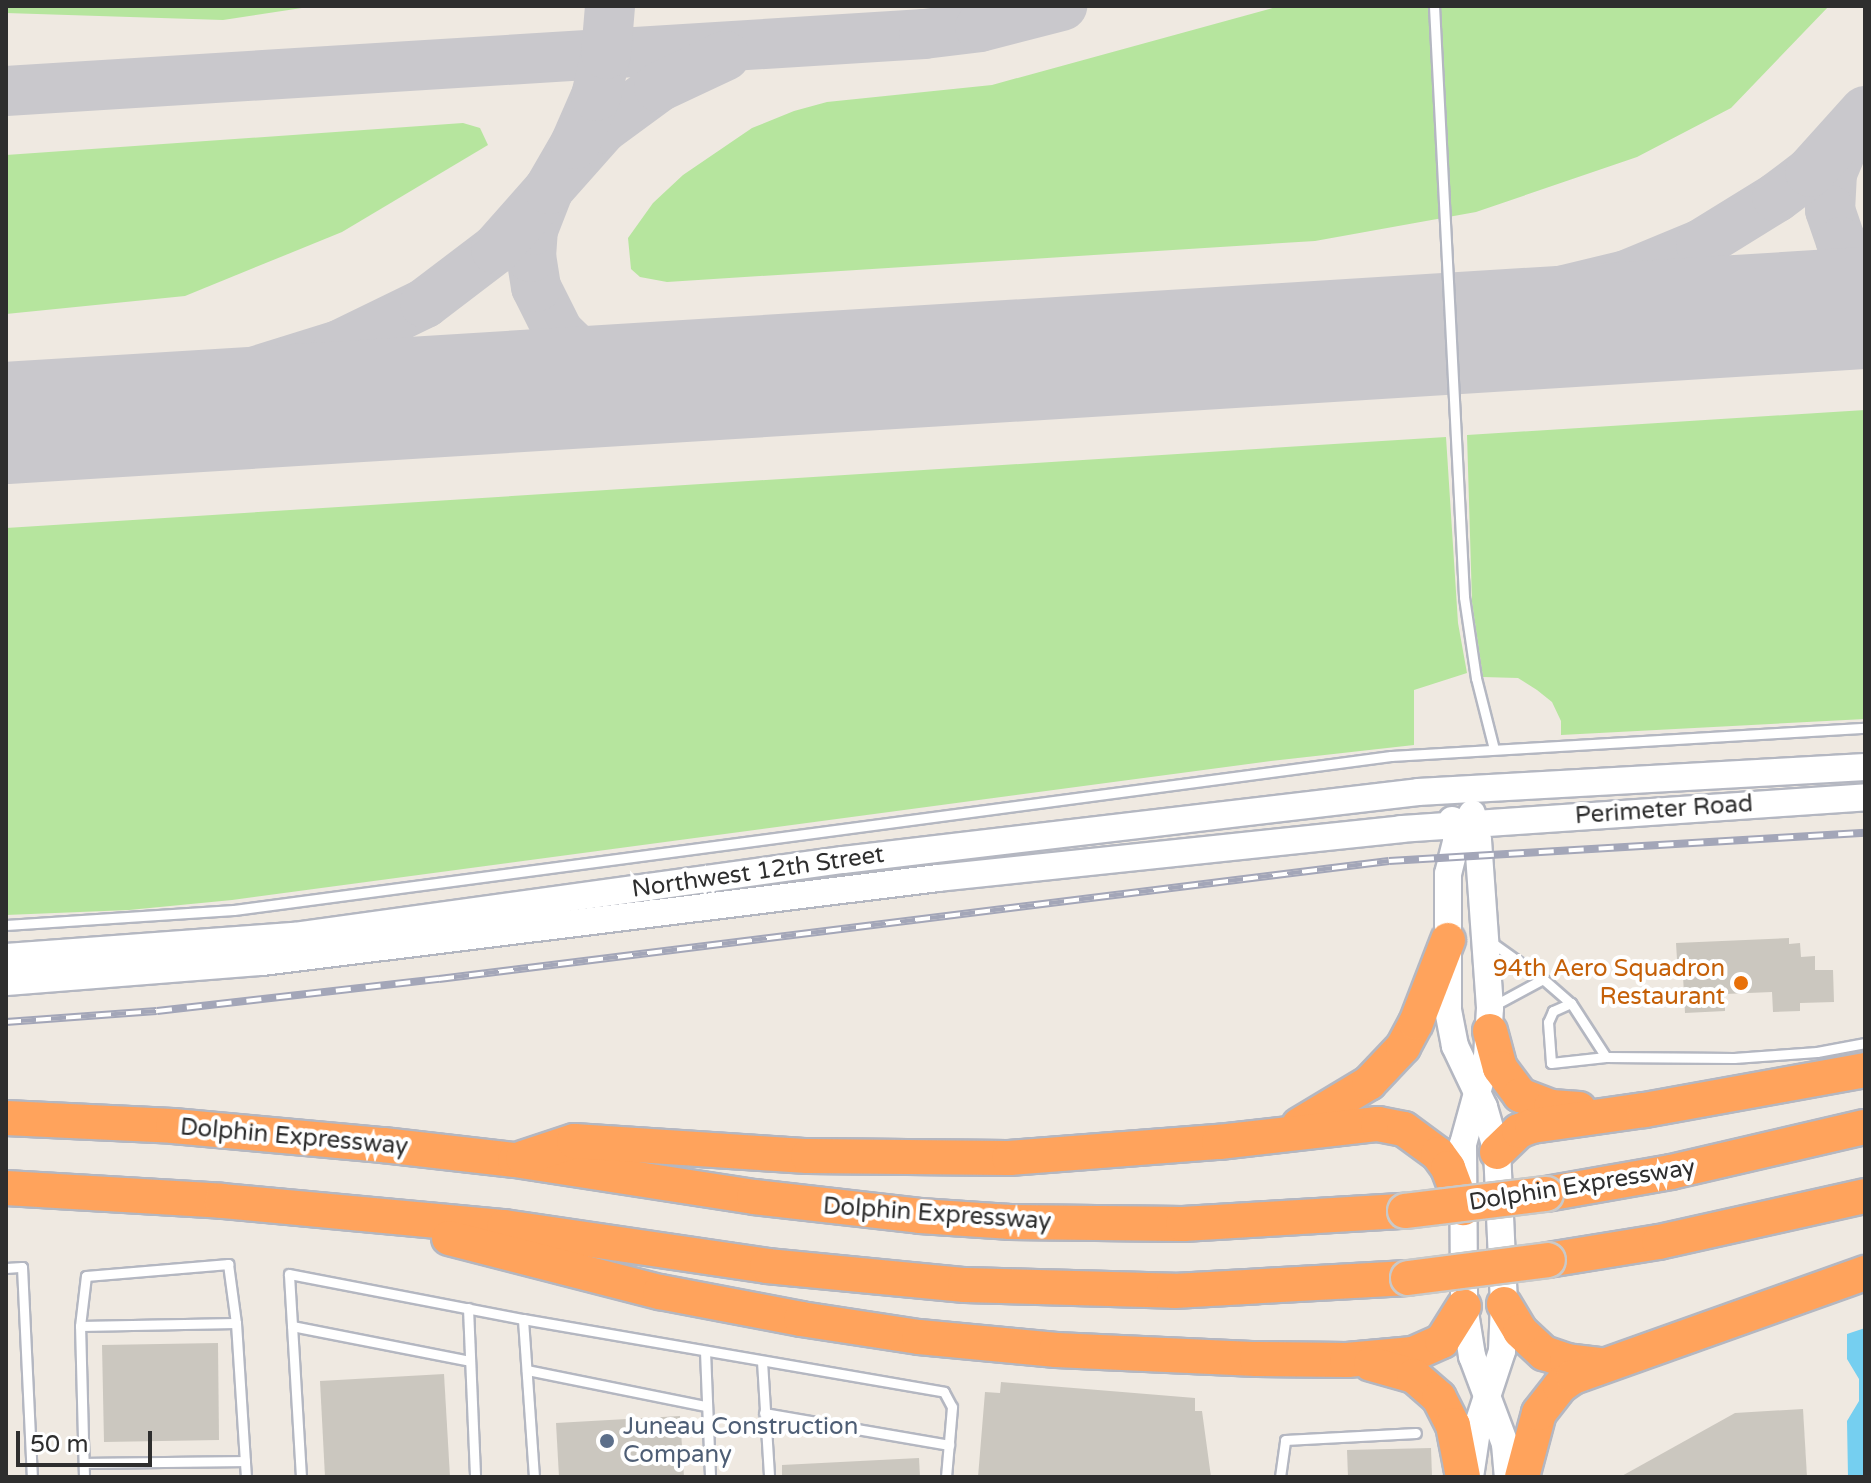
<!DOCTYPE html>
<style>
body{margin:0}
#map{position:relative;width:1871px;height:1483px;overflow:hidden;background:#efe9e1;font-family:"Varela Round",sans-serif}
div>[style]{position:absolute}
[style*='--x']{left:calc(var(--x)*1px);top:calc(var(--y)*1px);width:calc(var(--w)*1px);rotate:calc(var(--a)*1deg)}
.green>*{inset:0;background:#b6e59e}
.water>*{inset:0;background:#75cff0}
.taxiway>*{height:50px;margin:-25px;padding:0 25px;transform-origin:25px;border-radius:25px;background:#c9c8cc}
.runway>*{height:122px;margin:-61px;padding:0 61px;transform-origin:61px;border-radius:61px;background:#c9c8cc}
.building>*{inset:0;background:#cbc7bf}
.roads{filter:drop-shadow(2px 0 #b4b7c1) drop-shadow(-2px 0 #b4b7c1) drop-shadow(0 2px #b4b7c1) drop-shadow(0 -2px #b4b7c1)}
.lane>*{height:9px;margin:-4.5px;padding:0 4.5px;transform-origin:4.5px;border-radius:4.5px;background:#fff}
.secondary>*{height:26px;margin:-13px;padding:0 13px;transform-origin:13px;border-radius:13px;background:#fff}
.highway>*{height:34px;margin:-17px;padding:0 17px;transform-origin:17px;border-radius:17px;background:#ffa35c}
.rail>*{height:8px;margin-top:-4px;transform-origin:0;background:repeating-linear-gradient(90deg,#fff 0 15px,#a3a6b8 0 30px);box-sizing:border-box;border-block:2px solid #a3a6b8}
.bridges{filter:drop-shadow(2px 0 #c9c9c9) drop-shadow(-2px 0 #c9c9c9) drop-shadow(0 2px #c9c9c9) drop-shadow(0 -2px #c9c9c9)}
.highway-bridge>*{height:34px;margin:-17px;padding:0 17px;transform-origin:17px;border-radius:17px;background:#ffa35c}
.dots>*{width:22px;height:22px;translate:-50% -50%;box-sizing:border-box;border:4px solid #fff;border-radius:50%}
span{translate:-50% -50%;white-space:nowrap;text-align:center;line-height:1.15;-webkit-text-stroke:8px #fff;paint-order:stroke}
.street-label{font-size:24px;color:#2e2e2e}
.food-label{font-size:24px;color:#c56008}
.right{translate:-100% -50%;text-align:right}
.service-label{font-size:24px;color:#4e5e75}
.left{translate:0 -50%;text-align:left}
.frame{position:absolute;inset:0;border:8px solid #2e2e2e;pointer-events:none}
.scale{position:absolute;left:16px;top:1431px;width:136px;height:36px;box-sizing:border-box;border:4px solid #2e2e2e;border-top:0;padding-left:10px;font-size:24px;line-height:28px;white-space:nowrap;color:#2e2e2e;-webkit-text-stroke:6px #fff;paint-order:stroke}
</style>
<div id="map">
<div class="green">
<div style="clip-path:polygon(6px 6px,315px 6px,223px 20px,6px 13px)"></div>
<div style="clip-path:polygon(1280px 6px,1829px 6px,1731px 108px,1637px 157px,1476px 212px,1315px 241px,667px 282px,640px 277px,631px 269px,628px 238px,653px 203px,683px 175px,752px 128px,794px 111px,827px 102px,992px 85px)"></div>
<div style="clip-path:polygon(463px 123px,480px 128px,488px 145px,342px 232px,185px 296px,6px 314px,6px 155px)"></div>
<div style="clip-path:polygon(1865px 410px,1865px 719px,1561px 735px,1561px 721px,1552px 702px,1537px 690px,1518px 678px,1483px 677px,1472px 602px,1467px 435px)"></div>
<div style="clip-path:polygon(1446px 437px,1458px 623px,1467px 673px,1414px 690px,1414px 745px,1271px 761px,232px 900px,129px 910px,6px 915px,6px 528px)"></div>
</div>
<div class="water">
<div style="clip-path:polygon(1865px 1328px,1865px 1477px,1848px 1477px,1847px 1421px,1859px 1401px,1859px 1379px,1847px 1359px,1847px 1334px)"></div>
</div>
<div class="taxiway">
<div style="--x:6;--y:91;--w:920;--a:-3.55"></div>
<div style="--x:924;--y:34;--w:56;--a:-7.1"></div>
<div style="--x:980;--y:27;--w:85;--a:-14.4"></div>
<div style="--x:1848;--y:135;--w:41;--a:112.8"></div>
<div style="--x:1832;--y:173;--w:37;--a:93"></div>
<div style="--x:1830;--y:210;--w:34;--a:71"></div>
<div style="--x:1841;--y:242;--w:33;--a:44"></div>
<div style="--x:1719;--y:317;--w:147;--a:-6.6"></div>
<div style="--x:1108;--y:354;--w:389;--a:-6.9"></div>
<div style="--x:1494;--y:307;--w:136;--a:-13.6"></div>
<div style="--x:1626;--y:275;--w:81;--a:-22.5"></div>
<div style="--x:1701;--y:244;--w:89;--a:-31.7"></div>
<div style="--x:1777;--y:197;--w:41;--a:-37.1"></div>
<div style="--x:1810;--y:172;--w:82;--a:-48"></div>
<div style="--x:669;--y:382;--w:62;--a:-168"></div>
<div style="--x:608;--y:369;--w:32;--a:-150"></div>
<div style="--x:580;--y:353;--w:29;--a:-136"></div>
<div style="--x:559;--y:333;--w:51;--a:-116.6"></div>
<div style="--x:536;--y:287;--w:30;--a:-99"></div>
<div style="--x:531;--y:257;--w:27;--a:-86"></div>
<div style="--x:533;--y:230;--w:44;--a:-68.7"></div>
<div style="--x:549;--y:189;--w:80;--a:-48.5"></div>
<div style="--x:602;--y:129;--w:71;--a:-36.4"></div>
<div style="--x:659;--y:87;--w:73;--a:-25.2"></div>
<div style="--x:6;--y:412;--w:114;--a:-6.6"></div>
<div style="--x:119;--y:399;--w:126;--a:-11"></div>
<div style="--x:243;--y:375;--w:101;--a:-17.4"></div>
<div style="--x:339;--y:345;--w:96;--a:-26"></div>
<div style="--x:425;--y:303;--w:89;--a:-37.3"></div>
<div style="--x:496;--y:249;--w:80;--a:-48.5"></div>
<div style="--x:549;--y:189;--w:52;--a:-60"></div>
<div style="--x:575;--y:144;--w:52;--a:-66.4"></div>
<div style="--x:596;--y:96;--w:43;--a:-76.6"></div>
<div style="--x:606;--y:54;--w:48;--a:-85.2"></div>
</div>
<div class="runway">
<div style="--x:6;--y:423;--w:1863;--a:-3.54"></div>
</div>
<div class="building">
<div style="clip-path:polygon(1789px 938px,1789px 944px,1800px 943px,1801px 957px,1815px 956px,1815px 970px,1833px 970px,1834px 1002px,1800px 1003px,1800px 1011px,1773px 1012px,1772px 992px,1725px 994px,1725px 1011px,1685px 1013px,1683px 976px,1678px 976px,1676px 943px)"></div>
<div style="clip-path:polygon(218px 1343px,219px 1440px,104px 1442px,102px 1345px)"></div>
<div style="clip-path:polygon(444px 1374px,450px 1477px,325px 1477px,320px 1381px)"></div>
<div style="clip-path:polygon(1001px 1382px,1195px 1398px,1195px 1411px,1202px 1411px,1211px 1477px,978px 1477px,985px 1392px,1000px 1393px)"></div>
<div style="clip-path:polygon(1803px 1409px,1807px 1477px,1620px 1477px,1735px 1413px)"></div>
<div style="clip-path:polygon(680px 1416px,684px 1477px,559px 1477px,556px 1423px)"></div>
<div style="clip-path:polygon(1431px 1448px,1432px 1477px,1348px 1477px,1347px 1450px)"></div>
<div style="clip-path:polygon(919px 1458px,920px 1477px,782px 1477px,782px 1465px)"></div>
</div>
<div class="roads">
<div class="lane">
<div style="--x:1434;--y:6;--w:592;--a:87.09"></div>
<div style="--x:1464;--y:597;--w:82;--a:81.6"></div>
<div style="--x:1476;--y:678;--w:73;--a:75.8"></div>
<div style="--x:6;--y:925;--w:228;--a:-3.8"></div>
<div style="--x:234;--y:910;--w:1167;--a:-7.58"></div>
<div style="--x:1391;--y:756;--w:475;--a:-3.4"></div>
<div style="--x:1491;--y:942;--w:64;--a:35.4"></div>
<div style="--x:1543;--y:979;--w:57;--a:151.6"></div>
<div style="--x:1543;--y:979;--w:37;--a:41"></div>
<div style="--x:1571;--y:1003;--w:64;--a:57.1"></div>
<div style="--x:1606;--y:1057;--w:128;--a:0.4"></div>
<div style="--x:1734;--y:1058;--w:83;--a:-4.1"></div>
<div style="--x:1817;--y:1052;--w:49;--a:-10.6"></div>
<div style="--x:1571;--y:1003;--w:20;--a:156"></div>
<div style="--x:1553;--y:1011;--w:12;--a:114"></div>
<div style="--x:1548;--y:1022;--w:41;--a:85.8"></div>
<div style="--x:1551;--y:1063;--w:55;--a:-6.2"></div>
<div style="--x:6;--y:1268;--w:16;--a:-4"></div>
<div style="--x:22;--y:1267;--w:210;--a:87.3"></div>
<div style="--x:468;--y:1308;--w:169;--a:87.6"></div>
<div style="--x:80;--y:1326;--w:156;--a:-1.1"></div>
<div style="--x:292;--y:1326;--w:181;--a:11.1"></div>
<div style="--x:705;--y:1351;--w:126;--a:87.7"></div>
<div style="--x:762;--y:1361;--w:116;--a:86.5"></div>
<div style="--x:527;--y:1370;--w:183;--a:11.4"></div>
<div style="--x:764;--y:1413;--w:188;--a:9.8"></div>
<div style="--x:84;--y:1463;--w:161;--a:-0.7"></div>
<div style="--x:84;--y:1477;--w:151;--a:-91.5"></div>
<div style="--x:80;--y:1326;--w:50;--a:-83.2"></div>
<div style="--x:86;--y:1276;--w:143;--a:-4.8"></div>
<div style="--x:228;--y:1264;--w:60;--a:82.3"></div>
<div style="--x:236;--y:1323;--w:154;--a:86.3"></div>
<div style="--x:301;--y:1477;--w:203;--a:-93.4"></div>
<div style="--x:289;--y:1274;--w:238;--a:10.9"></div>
<div style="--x:534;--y:1477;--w:158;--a:-94"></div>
<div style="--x:523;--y:1319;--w:427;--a:9.8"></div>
<div style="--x:944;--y:1392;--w:17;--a:62"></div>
<div style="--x:952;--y:1407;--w:70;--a:94.9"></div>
<div style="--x:1280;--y:1477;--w:37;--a:-82"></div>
<div style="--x:1285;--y:1440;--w:131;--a:-3.1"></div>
</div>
<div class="secondary">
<div style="--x:1452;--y:820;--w:12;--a:24"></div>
<div style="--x:1463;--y:825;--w:21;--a:45"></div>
<div style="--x:1478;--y:840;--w:168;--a:85.9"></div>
<div style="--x:1490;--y:1008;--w:49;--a:93.5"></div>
<div style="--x:1487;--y:1057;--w:90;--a:105.4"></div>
<div style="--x:1463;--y:1144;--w:162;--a:89.6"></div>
<div style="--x:1464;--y:1306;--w:51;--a:80.9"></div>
<div style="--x:1472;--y:1356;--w:94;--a:69.4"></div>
<div style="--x:1505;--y:1444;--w:33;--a:85"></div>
<div style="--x:6;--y:957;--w:290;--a:-4.2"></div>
<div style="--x:295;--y:936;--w:553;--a:-7.9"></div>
<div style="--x:843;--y:860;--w:579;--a:-6.74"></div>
<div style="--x:1418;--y:792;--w:448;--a:-3.2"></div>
<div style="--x:6;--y:982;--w:257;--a:-4.5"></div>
<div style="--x:262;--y:962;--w:681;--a:-7.08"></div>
<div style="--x:938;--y:878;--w:466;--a:-6"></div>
<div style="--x:1401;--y:829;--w:465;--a:-3.9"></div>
<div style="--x:1470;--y:1477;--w:54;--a:-81.4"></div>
<div style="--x:1478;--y:1424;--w:77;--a:-71.8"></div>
<div style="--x:1502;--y:1351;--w:47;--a:-87.6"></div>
<div style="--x:1504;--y:1304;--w:152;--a:-92.6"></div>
<div style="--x:1497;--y:1152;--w:47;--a:-106.1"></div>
<div style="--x:1484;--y:1107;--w:68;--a:-115.4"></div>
<div style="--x:1455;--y:1046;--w:37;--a:-101"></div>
<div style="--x:1448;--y:1010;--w:136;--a:-90"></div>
<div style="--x:1448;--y:874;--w:34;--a:-76"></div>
<div style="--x:1456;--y:841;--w:32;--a:-60"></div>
</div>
<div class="highway">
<div style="--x:1490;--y:1031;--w:38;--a:75"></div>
<div style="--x:1500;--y:1068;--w:34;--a:53"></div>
<div style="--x:1520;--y:1095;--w:33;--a:21"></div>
<div style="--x:1551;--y:1107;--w:28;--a:4"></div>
<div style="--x:6;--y:1118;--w:167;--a:2.7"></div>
<div style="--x:173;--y:1126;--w:211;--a:5.2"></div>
<div style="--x:383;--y:1145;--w:133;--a:6.5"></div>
<div style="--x:515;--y:1160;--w:242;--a:8.8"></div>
<div style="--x:754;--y:1197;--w:167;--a:6.5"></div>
<div style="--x:920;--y:1216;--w:90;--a:3.8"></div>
<div style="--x:1010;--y:1222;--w:173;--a:0.7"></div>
<div style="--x:1183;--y:1224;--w:222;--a:-3.4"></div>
<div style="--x:1299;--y:1125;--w:82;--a:-31"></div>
<div style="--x:1369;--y:1083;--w:50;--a:-46.6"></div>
<div style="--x:1403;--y:1047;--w:27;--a:-62"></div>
<div style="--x:1416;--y:1023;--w:89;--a:-68.9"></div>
<div style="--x:1497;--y:1152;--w:30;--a:-44"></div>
<div style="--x:1519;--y:1131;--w:14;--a:-21"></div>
<div style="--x:1532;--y:1126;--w:114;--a:-8.1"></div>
<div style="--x:1645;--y:1110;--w:224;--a:-10.3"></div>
<div style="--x:523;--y:1158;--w:54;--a:-18.4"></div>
<div style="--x:574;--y:1141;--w:234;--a:3.7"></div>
<div style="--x:808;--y:1156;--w:201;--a:0.6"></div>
<div style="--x:1009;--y:1158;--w:211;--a:-4.4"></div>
<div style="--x:1219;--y:1142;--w:160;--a:-6.5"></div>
<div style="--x:1378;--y:1124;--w:26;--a:11"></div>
<div style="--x:1404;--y:1129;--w:42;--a:36.3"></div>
<div style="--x:1438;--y:1154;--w:17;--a:54"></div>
<div style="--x:1448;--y:1168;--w:43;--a:69.4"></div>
<div style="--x:6;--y:1188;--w:216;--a:3.4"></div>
<div style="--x:222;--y:1201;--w:283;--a:5.3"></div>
<div style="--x:504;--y:1227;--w:266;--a:8.4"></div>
<div style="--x:767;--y:1266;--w:199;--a:5.5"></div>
<div style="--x:965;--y:1285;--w:209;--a:1.6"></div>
<div style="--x:1174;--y:1291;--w:234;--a:-3.2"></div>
<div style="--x:1546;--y:1194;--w:127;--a:-10"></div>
<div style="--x:1671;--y:1172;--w:199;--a:-13.1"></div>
<div style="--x:449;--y:1238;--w:218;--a:14.4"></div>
<div style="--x:660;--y:1292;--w:144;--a:10.8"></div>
<div style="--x:801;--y:1319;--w:119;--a:8.7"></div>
<div style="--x:919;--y:1337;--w:138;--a:5.4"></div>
<div style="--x:1056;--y:1350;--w:201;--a:2.6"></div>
<div style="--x:1257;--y:1359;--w:90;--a:0.6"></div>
<div style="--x:1347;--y:1360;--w:66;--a:-5.2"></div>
<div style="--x:1413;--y:1354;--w:32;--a:-24"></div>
<div style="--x:1442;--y:1341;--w:41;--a:-57.8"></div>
<div style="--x:1548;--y:1260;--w:112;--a:-9.2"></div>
<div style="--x:1659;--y:1242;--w:211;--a:-12.6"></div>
<div style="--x:1504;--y:1304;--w:31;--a:59"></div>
<div style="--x:1520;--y:1331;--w:33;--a:43"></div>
<div style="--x:1544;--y:1353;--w:24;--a:19"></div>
<div style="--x:1567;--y:1361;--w:32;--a:7"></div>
<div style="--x:1371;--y:1364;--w:45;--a:15.6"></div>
<div style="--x:1414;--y:1376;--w:33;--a:41"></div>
<div style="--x:1439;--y:1398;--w:30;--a:63"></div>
<div style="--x:1453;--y:1425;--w:53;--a:79.1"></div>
<div style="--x:1522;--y:1477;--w:66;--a:-75.1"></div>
<div style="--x:1539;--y:1413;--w:34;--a:-52"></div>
<div style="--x:1560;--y:1386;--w:16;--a:-35"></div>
<div style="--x:1573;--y:1377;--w:310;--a:-19.6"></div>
</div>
</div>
<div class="rail">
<div style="--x:6;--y:1022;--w:151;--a:-4.2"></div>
<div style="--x:157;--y:1011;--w:284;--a:-6.5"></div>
<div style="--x:439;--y:979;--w:957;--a:-7.08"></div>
<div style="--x:1389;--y:861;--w:477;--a:-3.4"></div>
</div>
<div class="bridges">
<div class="highway-bridge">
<div style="--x:1405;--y:1211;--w:142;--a:-6.9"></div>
<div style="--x:1408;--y:1278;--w:141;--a:-7.3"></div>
</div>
</div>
<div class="dots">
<div style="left:1741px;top:983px;background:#e8710a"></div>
<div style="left:607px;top:1441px;background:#5c6f8a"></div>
</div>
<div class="street-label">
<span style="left:1664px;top:810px;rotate:-4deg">Perimeter Road</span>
<span style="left:758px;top:872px;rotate:-8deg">Northwest 12th Street</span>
<span style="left:294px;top:1137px;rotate:5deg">Dolphin Expressway</span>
<span style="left:1582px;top:1185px;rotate:-9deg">Dolphin Expressway</span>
<span style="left:937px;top:1214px;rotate:4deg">Dolphin Expressway</span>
</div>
<div class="food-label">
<span class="right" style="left:1725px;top:983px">94th Aero Squadron<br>Restaurant</span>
</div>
<div class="service-label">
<span class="left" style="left:623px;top:1441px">Juneau Construction<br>Company</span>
</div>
<div class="frame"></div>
<div class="scale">50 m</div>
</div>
